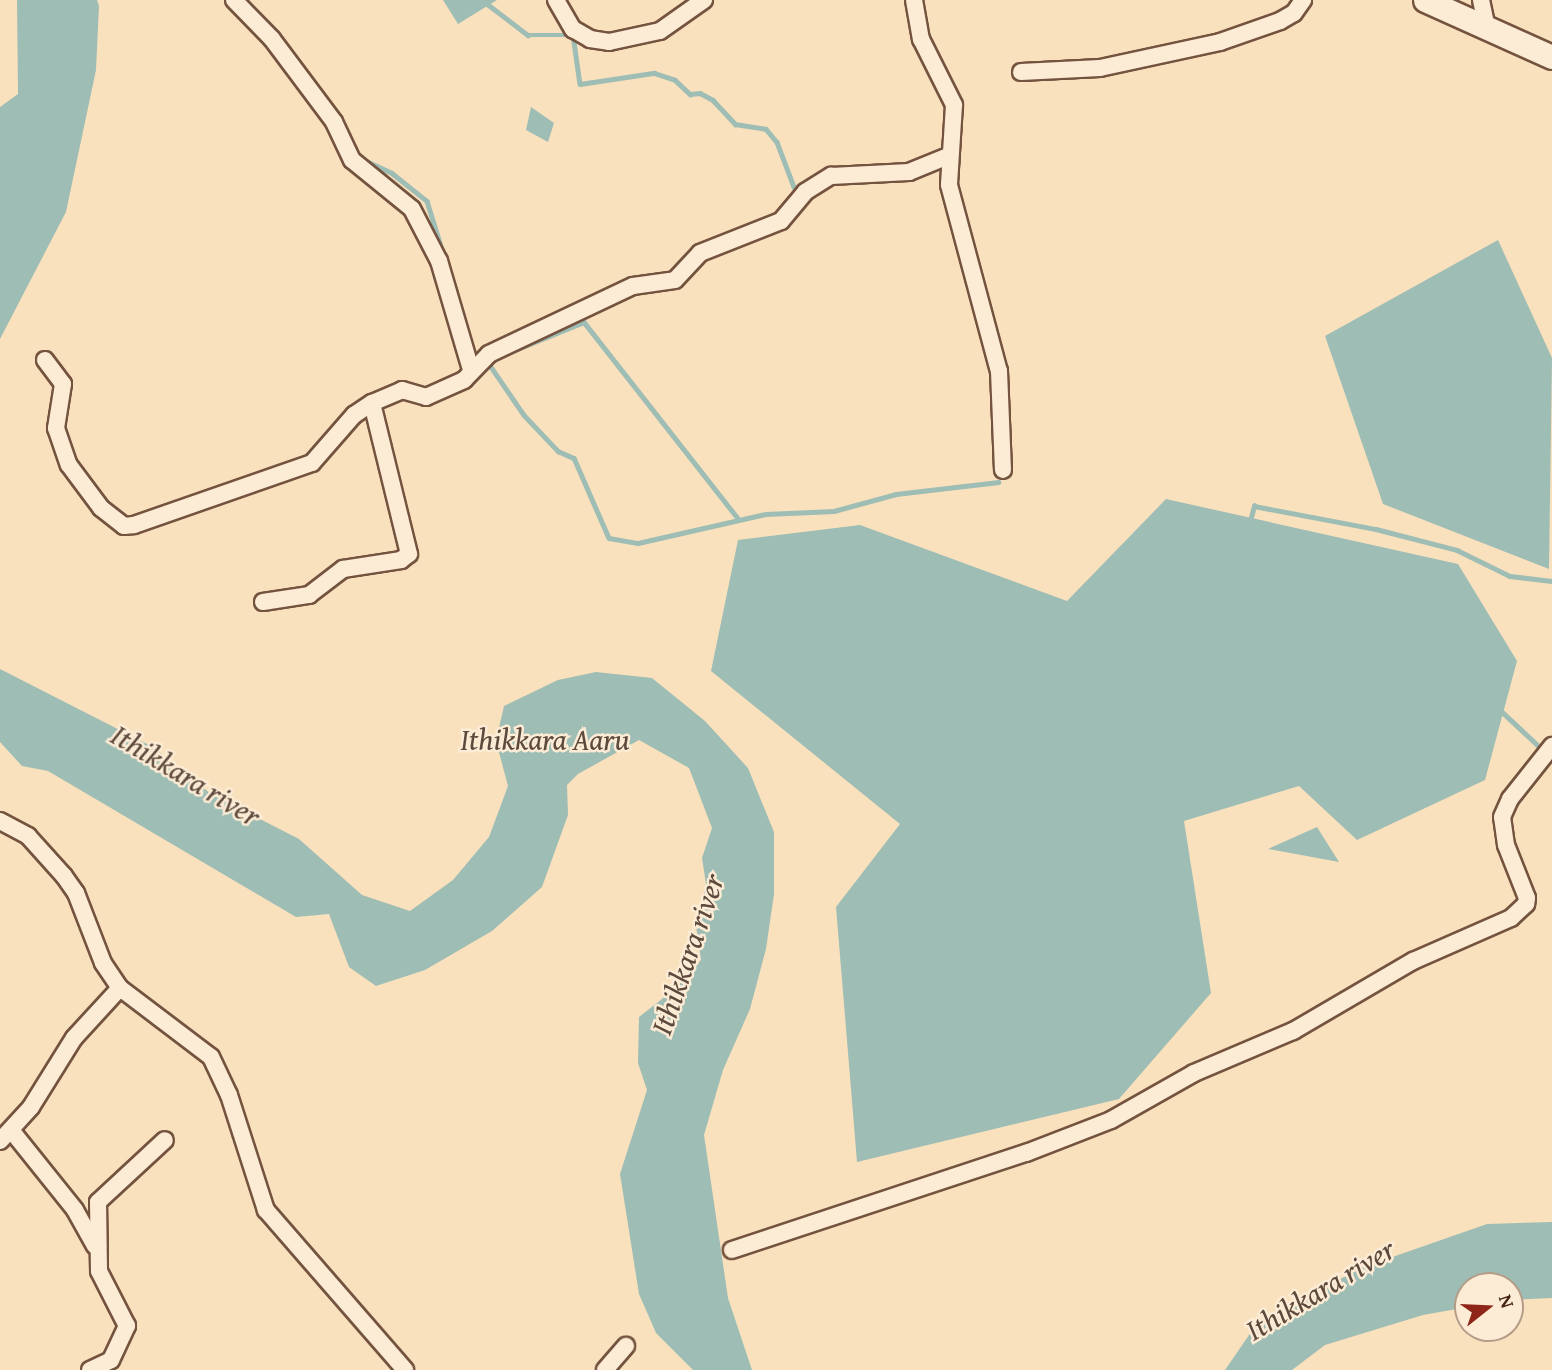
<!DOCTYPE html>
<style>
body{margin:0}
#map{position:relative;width:1552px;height:1370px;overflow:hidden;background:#fae1be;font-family:"Gentium Book Plus",serif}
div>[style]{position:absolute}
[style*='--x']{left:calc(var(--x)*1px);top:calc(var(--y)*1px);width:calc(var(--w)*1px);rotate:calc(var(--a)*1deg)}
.water>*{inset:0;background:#9ebdb4}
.stream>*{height:4.5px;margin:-2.25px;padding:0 2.25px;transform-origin:2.25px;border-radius:2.25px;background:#9ebdb4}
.roads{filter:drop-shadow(2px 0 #74533f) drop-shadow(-2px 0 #74533f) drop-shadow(0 2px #74533f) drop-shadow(0 -2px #74533f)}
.minor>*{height:16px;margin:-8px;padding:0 8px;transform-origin:8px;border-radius:8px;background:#fcecd5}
.secondary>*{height:23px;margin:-11.5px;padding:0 11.5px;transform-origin:11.5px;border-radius:11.5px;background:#fcecd5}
span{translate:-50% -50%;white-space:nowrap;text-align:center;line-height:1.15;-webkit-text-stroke:5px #fcecd5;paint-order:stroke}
.water-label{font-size:30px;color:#5d4a3d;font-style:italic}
.north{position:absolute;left:1454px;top:1272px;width:70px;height:70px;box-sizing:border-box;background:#fcecd5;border:2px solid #b49c88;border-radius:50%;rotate:72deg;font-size:19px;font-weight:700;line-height:28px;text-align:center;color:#472415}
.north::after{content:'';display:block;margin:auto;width:24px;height:32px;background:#8f2418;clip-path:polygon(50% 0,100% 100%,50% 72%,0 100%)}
</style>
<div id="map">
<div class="water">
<div style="clip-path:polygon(17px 0,97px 0,99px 6px,96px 70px,66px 212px,0 339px,0 107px,18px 94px)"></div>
<div style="clip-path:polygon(443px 0,497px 0,458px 24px)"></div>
<div style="clip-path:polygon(531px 107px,554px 123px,548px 142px,526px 130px)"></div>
<div style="clip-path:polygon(1498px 240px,1552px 358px,1549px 569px,1383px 504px,1325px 336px)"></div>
<div style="clip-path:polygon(1166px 499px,1458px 564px,1517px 661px,1485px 780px,1357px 840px,1299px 786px,1184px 821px,1211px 993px,1119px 1099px,857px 1162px,836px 907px,900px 824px,711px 671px,738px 540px,860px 525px,1067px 601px)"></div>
<div style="clip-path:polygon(0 669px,153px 747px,211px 794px,299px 839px,362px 895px,410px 911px,453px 880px,489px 837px,508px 786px,496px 741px,504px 706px,558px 680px,596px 672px,652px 678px,705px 721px,748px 768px,774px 832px,774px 894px,766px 949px,750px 1009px,723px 1070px,704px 1135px,728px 1298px,752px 1370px,693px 1370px,656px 1333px,639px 1294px,620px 1174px,647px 1090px,638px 1063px,639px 1017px,676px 988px,701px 960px,696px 926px,706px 884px,702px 858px,712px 828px,689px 768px,639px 740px,578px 774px,567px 785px,568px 815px,542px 887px,492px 931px,425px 970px,376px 986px,349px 967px,329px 914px,296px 917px,48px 771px,22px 766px,0 742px)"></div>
<div style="clip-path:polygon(1317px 827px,1339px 862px,1268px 849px)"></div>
<div style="clip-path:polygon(1552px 1222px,1552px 1298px,1510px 1300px,1510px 1286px,1468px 1286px,1468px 1307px,1423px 1315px,1325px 1345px,1292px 1370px,1225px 1370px,1258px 1322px,1361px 1268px,1487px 1224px)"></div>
</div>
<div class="stream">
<div style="--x:482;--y:0;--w:58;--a:37.3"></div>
<div style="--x:528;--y:35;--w:45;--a:0"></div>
<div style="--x:573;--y:35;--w:49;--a:81.9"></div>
<div style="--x:580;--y:84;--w:75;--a:-8.5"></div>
<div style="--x:654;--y:73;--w:22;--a:18"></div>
<div style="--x:675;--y:80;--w:21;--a:43"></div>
<div style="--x:690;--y:94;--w:10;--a:-6"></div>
<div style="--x:700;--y:93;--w:15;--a:28"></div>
<div style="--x:713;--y:100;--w:33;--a:47"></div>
<div style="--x:735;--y:124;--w:31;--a:9"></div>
<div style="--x:766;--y:129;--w:17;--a:50"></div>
<div style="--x:777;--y:142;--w:48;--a:69.3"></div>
<div style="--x:302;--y:67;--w:36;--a:53"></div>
<div style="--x:360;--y:158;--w:35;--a:25"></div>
<div style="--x:392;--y:173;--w:45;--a:38.7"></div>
<div style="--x:427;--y:201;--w:58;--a:72.8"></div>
<div style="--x:515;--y:350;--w:74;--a:-22.1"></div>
<div style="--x:584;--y:322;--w:251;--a:51.9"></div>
<div style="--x:487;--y:361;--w:65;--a:55.6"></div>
<div style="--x:524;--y:415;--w:50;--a:46.6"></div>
<div style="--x:558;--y:451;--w:17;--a:24"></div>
<div style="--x:574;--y:458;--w:87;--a:66.4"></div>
<div style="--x:609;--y:538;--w:29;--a:10"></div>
<div style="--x:638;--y:543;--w:131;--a:-12.8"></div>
<div style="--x:766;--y:514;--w:68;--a:-2.5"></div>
<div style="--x:834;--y:511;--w:64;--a:-15.3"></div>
<div style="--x:896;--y:494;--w:103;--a:-6.7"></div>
<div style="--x:1250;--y:521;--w:16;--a:-75"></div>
<div style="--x:1254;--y:506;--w:124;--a:10.7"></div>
<div style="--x:1376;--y:529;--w:84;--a:14.5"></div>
<div style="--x:1457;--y:550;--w:59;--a:26.1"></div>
<div style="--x:1510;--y:576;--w:42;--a:6.8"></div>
<div style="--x:1499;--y:709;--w:62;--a:43"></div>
</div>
<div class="roads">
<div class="minor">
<div style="--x:234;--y:0;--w:54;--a:45.7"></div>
<div style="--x:272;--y:39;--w:104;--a:53.2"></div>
<div style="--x:334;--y:122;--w:42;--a:64.7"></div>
<div style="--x:352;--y:160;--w:77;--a:39.2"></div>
<div style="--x:412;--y:209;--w:59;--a:62.6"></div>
<div style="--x:439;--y:261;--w:114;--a:73.6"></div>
<div style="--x:556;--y:0;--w:34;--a:60"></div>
<div style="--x:573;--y:29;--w:20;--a:30"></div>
<div style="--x:590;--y:39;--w:19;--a:9"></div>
<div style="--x:609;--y:42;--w:52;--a:-12.2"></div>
<div style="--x:660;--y:31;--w:54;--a:-35.2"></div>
<div style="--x:914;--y:0;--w:40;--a:80"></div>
<div style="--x:921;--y:39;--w:74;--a:63.4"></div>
<div style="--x:954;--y:105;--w:80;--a:93.6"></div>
<div style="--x:949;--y:185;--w:193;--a:75"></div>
<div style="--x:999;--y:371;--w:99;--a:87.7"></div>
<div style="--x:1481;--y:0;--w:29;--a:78"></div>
<div style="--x:1021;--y:72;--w:79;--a:-2.9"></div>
<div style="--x:1100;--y:68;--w:123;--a:-12.2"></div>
<div style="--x:1220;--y:42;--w:64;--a:-19.3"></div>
<div style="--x:1280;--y:21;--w:16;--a:-30"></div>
<div style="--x:1294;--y:13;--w:16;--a:-55"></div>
<div style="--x:45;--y:360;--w:30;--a:53"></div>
<div style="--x:63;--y:384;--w:45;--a:99"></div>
<div style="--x:56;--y:428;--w:39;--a:71"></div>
<div style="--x:69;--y:465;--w:54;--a:53.3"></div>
<div style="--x:101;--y:508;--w:29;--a:38"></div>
<div style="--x:124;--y:526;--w:10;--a:-6"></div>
<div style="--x:134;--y:525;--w:188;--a:-19.2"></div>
<div style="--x:312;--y:463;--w:64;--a:-48.8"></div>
<div style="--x:354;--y:415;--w:22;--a:-34"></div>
<div style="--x:372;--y:403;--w:33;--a:-23"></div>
<div style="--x:402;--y:390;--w:25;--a:16"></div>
<div style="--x:426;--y:397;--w:42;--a:-24.1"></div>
<div style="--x:464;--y:380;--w:36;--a:-46"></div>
<div style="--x:489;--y:354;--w:159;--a:-25.3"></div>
<div style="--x:633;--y:286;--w:42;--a:-8.1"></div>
<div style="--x:675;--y:280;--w:37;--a:-47"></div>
<div style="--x:700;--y:253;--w:87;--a:-21.6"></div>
<div style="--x:781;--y:221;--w:38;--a:-50"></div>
<div style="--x:805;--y:192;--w:31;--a:-32"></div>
<div style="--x:831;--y:176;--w:78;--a:-2.9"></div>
<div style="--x:909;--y:172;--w:42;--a:-22.3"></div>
<div style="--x:263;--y:602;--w:47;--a:-8.7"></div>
<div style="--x:309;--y:595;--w:43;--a:-37.4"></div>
<div style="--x:343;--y:569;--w:59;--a:-8.8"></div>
<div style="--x:401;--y:560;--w:10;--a:-37"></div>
<div style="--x:409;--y:554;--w:155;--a:-103.8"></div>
<div style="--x:0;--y:821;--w:32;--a:28"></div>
<div style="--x:28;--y:836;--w:54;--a:48"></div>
<div style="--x:64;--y:876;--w:21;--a:55"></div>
<div style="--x:76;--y:893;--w:75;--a:68.9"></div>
<div style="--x:103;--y:963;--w:30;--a:56"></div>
<div style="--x:120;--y:988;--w:114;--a:37.2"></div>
<div style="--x:211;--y:1057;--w:42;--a:64.7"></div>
<div style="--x:229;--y:1095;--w:121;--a:72.2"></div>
<div style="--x:266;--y:1210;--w:212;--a:49"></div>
<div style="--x:11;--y:1130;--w:102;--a:51.3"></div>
<div style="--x:75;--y:1210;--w:41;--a:60.9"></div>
<div style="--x:0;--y:1141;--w:46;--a:-47.6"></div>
<div style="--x:31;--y:1107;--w:81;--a:-58.1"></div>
<div style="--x:74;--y:1038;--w:68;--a:-47.4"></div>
<div style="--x:732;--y:1250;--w:310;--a:-18.3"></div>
<div style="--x:1026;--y:1153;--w:91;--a:-21.2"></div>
<div style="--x:1111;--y:1120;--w:95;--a:-29.5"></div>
<div style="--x:1194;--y:1073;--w:108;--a:-23"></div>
<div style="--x:1293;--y:1031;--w:139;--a:-30.3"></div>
<div style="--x:1413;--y:961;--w:107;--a:-23.7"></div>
<div style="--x:1511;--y:918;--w:21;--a:-43"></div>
<div style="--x:1526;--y:904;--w:6;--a:-81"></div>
<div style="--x:1527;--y:898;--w:57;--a:-111.6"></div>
<div style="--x:1506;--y:845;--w:28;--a:-98"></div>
<div style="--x:1502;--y:817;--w:20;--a:-66"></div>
<div style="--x:1510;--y:799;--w:68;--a:-51.6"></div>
<div style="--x:90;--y:1370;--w:23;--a:-25"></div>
<div style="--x:111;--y:1360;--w:38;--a:-65"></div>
<div style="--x:127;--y:1326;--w:62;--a:-117"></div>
<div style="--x:99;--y:1271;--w:69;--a:-90.8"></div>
<div style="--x:98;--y:1202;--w:91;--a:-42.8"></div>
<div style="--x:605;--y:1370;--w:32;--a:-49"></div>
</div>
<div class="secondary">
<div style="--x:1425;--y:0;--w:139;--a:24.2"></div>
</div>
</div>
<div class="water-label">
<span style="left:545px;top:739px">Ithikkara Aaru</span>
<span style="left:186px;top:775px;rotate:31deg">Ithikkara river</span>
<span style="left:687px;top:954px;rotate:-71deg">Ithikkara river</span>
<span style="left:1320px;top:1289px;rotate:-31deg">Ithikkara river</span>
</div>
<div class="north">N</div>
</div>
